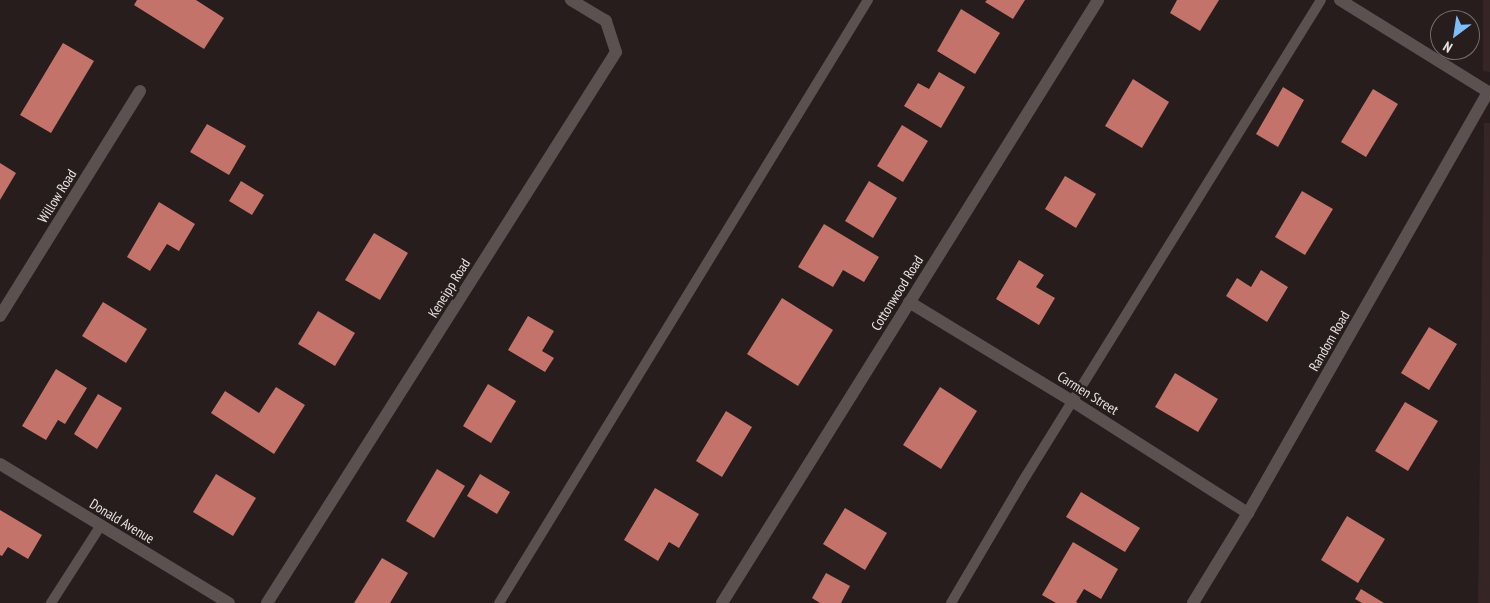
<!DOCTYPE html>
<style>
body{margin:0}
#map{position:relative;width:1490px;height:603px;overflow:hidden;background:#261d1c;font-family:"PT Sans Narrow",sans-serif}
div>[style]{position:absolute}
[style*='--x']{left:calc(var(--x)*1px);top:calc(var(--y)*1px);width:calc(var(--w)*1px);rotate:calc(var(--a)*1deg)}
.built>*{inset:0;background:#352625}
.building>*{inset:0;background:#c4736a}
.lane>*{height:10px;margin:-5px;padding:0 5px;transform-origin:5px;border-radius:5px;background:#5b514f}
.street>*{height:12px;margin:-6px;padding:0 6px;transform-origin:6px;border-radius:6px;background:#5b514f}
span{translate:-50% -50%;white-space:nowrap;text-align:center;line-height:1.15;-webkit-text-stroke:5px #261d1c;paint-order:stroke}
.street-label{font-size:14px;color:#e8e2e1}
.north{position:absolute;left:1430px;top:10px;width:50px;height:50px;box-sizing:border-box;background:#261d1c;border:1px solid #746c6b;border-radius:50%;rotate:211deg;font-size:14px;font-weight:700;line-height:20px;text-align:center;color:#e8e2e1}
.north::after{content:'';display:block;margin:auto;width:18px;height:22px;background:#7fbdf9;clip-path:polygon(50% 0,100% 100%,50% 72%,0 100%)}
</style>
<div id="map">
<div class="built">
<div style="clip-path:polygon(1483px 0,1490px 0,1490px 72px,1483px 71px)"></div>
<div style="clip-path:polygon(1484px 123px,1490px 123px,1490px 603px,1478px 603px)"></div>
</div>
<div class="building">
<div style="clip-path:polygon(137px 0,196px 0,224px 18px,204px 49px,134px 5px)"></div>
<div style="clip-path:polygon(987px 0,1025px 0,1013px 19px,985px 2px)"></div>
<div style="clip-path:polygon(1177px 0,1219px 0,1200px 31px,1170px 13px)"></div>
<div style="clip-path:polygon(961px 9px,1000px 33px,975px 74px,937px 51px)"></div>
<div style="clip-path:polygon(63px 43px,94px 61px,51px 133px,20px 115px)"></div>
<div style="clip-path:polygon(939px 72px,965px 87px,941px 128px,904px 106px,918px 83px,929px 89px)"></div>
<div style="clip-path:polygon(1133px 79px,1169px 102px,1142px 148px,1105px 126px)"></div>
<div style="clip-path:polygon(1283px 87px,1304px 100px,1278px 147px,1256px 134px)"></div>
<div style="clip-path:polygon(1373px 89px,1398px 104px,1366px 157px,1341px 142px)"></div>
<div style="clip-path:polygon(207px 124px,246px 146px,229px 175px,190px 152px)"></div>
<div style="clip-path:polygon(902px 125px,928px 141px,903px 182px,877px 166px)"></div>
<div style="clip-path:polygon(0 163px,16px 173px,0 200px)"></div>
<div style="clip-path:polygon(1065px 176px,1096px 194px,1076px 228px,1045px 209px)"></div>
<div style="clip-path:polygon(241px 181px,264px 195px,252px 215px,229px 201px)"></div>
<div style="clip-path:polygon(869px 181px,897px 198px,873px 238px,845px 221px)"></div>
<div style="clip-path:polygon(1302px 191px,1333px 209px,1305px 255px,1275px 237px)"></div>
<div style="clip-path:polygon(159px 202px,195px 224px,179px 251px,167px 244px,150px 271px,127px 257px)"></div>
<div style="clip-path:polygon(824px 224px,879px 257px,864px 282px,843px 270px,833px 287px,798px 267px)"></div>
<div style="clip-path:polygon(374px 233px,408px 253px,380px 300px,345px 280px)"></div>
<div style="clip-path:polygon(1019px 260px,1044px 275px,1036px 287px,1055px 298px,1039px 325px,996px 299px)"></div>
<div style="clip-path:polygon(1261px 270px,1288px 287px,1267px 322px,1226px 296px,1237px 278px,1251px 287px)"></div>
<div style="clip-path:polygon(782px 298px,833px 330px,798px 386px,747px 354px)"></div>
<div style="clip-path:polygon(103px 302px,147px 329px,126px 363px,82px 336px)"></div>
<div style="clip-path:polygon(318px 311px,355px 333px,335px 366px,298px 344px)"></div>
<div style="clip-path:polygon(528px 316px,554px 331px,542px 351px,554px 358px,545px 372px,508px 350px)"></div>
<div style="clip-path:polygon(1429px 327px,1457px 344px,1429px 390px,1401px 373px)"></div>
<div style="clip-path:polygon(56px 369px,87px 388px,65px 424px,58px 420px,46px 440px,22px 426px)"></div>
<div style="clip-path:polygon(1175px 373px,1218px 399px,1198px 432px,1155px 407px)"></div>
<div style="clip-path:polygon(488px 384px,516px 401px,491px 443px,463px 426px)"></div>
<div style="clip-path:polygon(276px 387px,305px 405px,274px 454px,211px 413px,225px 391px,259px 413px)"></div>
<div style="clip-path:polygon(940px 387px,977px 411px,941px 469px,903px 445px)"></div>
<div style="clip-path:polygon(98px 394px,122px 408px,97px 449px,74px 434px)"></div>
<div style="clip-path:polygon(1405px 402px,1438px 421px,1408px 471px,1375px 451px)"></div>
<div style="clip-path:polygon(726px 411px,752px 427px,722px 477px,696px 461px)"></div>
<div style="clip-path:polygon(437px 469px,465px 486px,434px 538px,406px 521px)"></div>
<div style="clip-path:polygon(216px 474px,256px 498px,233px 536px,193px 512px)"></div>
<div style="clip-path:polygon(480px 474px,510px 492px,497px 514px,467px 496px)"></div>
<div style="clip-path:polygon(655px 488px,699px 514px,679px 548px,669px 542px,658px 561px,624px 540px)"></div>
<div style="clip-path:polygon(1081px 492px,1140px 528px,1125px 552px,1066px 517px)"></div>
<div style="clip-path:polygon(845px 508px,887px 533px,865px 570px,823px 544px)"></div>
<div style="clip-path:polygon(0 510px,42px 535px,28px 559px,8px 547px,2px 556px,0 555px)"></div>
<div style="clip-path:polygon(1347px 516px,1385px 539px,1358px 583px,1321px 560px)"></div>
<div style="clip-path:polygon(1073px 542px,1118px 569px,1101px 599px,1084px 589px,1076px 602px,1078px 603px,1056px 603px,1042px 595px)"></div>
<div style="clip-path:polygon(382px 558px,408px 573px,390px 603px,354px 603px)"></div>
<div style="clip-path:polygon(826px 573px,850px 586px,841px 603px,820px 603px,812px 598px)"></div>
<div style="clip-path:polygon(1361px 589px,1384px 603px,1362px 603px,1355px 599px)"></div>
</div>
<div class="lane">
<div style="--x:51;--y:603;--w:93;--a:-57.3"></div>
<div style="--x:499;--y:603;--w:707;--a:-58.54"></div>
<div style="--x:951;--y:603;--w:138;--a:-59.5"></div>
<div style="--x:1021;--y:484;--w:569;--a:-58.21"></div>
</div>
<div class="street">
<div style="--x:1340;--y:0;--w:176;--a:31.8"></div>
<div style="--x:909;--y:302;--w:191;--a:31.3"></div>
<div style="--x:1072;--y:401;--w:209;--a:32.5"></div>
<div style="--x:0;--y:316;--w:265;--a:-58.1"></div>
<div style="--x:0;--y:464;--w:268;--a:31.3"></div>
<div style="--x:267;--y:603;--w:652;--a:-57.65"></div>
<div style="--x:616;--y:52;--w:33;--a:-108"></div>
<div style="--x:606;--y:21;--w:41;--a:-149"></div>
<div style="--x:722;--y:603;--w:711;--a:-58.05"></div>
<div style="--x:1193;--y:603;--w:105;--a:-58.6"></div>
<div style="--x:1248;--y:513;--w:484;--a:-60.3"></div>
</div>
<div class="street-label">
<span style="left:57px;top:196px;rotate:-58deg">Willow Road</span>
<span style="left:449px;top:288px;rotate:-58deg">Keneipp Road</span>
<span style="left:897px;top:293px;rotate:-58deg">Cottonwood Road</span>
<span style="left:1329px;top:341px;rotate:-60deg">Random Road</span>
<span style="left:1088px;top:393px;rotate:32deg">Carmen Street</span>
<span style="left:122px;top:521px;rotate:31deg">Donald Avenue</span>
</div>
<div class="north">N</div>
</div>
